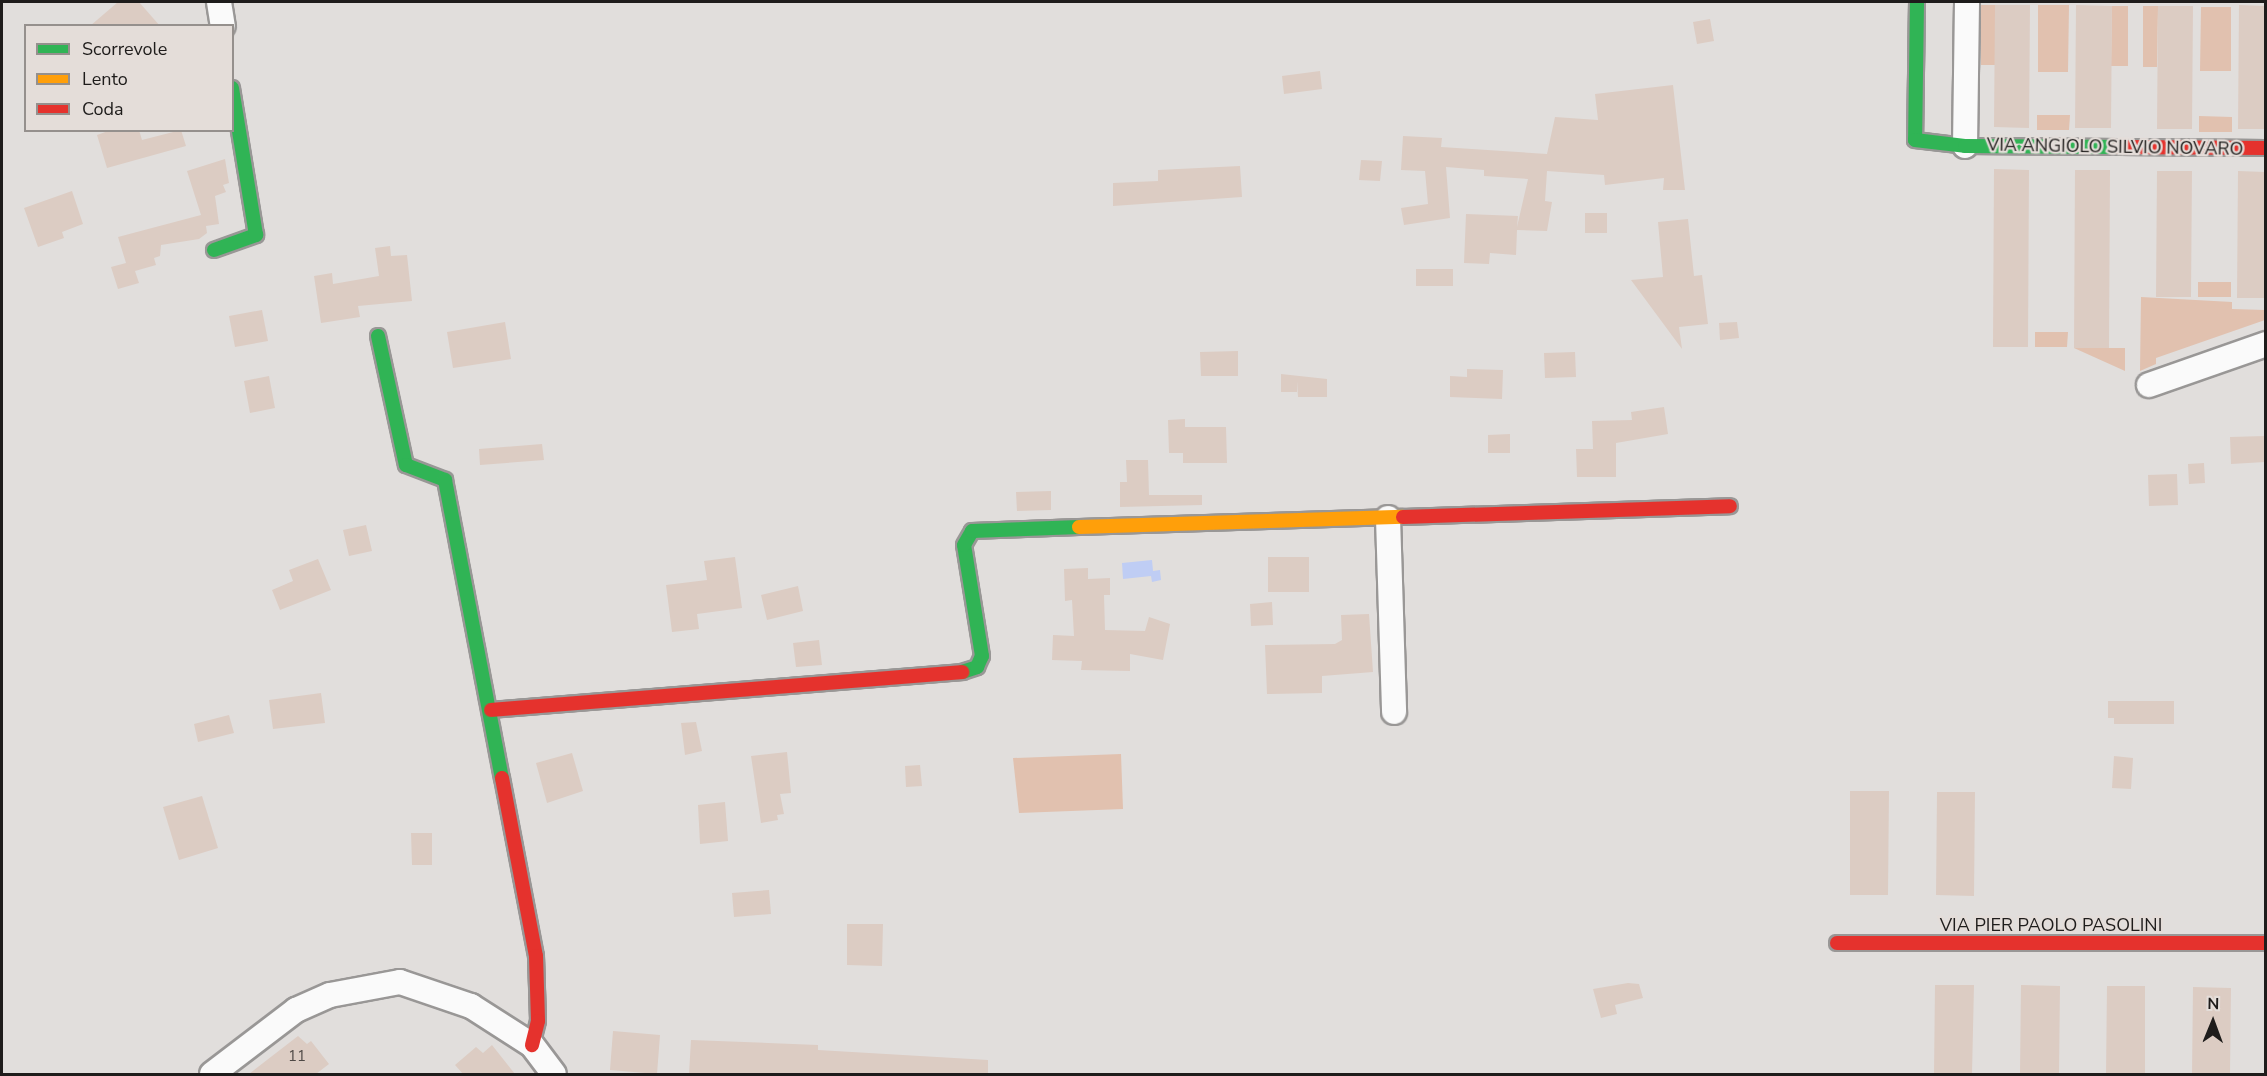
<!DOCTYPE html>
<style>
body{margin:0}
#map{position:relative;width:2267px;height:1076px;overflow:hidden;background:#e1dedc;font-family:"Nunito Sans",sans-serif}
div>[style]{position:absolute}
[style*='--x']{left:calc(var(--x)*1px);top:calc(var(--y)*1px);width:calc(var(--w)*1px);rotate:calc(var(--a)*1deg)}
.green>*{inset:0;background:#e1c1af}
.water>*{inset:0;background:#bfcdf4}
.building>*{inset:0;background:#dcccc3}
.roads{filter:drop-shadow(2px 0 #999796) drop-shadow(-2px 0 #999796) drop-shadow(0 2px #999796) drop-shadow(0 -2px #999796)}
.street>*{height:24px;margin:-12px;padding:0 12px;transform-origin:12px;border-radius:12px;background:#fafafa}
.fast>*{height:14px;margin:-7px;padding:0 7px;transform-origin:7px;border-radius:7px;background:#30b455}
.slow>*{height:14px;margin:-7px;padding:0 7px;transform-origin:7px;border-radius:7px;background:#ff9f0a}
.jam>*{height:14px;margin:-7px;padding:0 7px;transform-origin:7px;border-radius:7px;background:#e5322d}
span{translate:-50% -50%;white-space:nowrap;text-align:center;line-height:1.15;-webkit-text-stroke:4.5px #e4ddd9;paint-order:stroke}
.number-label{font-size:15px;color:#4e4845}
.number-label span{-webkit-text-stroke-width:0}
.street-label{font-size:18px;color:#1e1c1b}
.frame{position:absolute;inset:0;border:3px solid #1e1c1b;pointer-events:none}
.legend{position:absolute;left:24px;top:24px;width:210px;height:108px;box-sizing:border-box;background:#e4ddd9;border:2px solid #95908d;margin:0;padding:8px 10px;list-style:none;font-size:18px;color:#1e1c1b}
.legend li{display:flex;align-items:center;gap:12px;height:30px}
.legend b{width:30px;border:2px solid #95908d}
.north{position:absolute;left:2183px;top:992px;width:60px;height:60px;-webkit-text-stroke:4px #e4ddd9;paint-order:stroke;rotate:1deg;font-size:16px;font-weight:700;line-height:24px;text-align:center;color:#1e1c1b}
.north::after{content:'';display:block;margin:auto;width:21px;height:27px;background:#1e1c1b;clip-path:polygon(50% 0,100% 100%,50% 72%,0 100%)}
</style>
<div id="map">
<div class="green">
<div style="clip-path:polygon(1981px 5px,1995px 5px,1995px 65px,1981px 65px)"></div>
<div style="clip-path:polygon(2038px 5px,2069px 5px,2068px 72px,2038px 72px)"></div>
<div style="clip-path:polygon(2112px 6px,2128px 6px,2128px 66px,2111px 66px)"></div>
<div style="clip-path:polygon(2143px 6px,2158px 6px,2157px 67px,2143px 67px)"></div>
<div style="clip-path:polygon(2201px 7px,2231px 7px,2231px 71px,2200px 71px)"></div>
<div style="clip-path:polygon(2037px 115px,2070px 115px,2069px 130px,2037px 130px)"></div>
<div style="clip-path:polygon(2199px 116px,2232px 117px,2232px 132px,2199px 132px)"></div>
<div style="clip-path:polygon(2198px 282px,2231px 282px,2231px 297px,2198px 297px)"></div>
<div style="clip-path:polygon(2141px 297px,2232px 302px,2232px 309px,2265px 310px,2265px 320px,2156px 358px,2156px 364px,2140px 371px)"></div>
<div style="clip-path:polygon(2035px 332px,2068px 332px,2067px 347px,2035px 347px)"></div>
<div style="clip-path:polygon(2074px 348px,2125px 348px,2125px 371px)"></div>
<div style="clip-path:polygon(1121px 754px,1123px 809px,1019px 813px,1013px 758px)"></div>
</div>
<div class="water">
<div style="clip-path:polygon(1152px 560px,1153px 571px,1160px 570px,1161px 580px,1152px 582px,1151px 576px,1123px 579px,1122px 563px)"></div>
</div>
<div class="building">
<div style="clip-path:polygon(118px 2px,139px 2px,160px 26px,90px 26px)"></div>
<div style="clip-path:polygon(1995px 5px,2030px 5px,2029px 128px,1994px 127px)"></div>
<div style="clip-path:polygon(2076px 5px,2112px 6px,2111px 128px,2075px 128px)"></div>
<div style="clip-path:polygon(2239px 5px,2265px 6px,2265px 129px,2238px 129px)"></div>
<div style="clip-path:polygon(2158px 6px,2193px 6px,2192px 129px,2157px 129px)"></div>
<div style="clip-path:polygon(1710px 19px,1714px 41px,1697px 44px,1693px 22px)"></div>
<div style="clip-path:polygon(1320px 71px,1322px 89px,1284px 94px,1282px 76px)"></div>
<div style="clip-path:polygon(1673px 85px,1685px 190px,1663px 190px,1664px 178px,1605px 185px,1604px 175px,1547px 171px,1545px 201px,1552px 202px,1547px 231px,1517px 230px,1516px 255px,1490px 253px,1489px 264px,1464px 263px,1466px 214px,1518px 216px,1517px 227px,1528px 179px,1484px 176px,1484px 170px,1446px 167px,1450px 218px,1404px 225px,1401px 208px,1428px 204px,1425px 171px,1401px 170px,1403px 136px,1442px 138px,1441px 147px,1547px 154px,1555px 117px,1598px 120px,1595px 94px)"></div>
<div style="clip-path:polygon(111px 130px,139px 130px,142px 140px,181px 130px,186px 146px,107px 168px,97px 135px)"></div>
<div style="clip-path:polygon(225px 159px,229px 183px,223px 185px,226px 192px,215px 196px,219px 224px,206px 226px,207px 233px,199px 239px,161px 245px,160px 256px,154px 258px,156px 265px,135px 271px,139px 283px,118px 289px,111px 267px,126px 263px,118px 237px,201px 215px,187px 171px)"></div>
<div style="clip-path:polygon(1361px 160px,1382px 161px,1380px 181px,1359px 180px)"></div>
<div style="clip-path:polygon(1240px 166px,1242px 197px,1113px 206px,1113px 183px,1158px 181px,1158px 170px)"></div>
<div style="clip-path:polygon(1994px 169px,2029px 170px,2028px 347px,1993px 347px)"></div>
<div style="clip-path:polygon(2075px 170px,2110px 170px,2109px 348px,2074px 348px)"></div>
<div style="clip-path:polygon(2157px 171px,2192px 171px,2191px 297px,2156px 297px)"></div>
<div style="clip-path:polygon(2238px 171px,2265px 172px,2265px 298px,2237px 298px)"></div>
<div style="clip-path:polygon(72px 191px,83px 224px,62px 232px,64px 238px,38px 247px,24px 208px)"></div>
<div style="clip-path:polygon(1585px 213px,1607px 213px,1607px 233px,1585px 233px)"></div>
<div style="clip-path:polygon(1688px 219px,1694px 276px,1702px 275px,1708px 324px,1679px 327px,1682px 349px,1631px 280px,1663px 277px,1658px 222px)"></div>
<div style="clip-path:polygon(390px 246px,391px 256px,407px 255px,412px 301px,358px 306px,360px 317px,321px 323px,314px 276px,332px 273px,333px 284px,379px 276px,375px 248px)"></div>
<div style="clip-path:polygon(1416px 269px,1453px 269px,1453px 286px,1416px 286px)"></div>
<div style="clip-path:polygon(262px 310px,268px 341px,235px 347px,229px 316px)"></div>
<div style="clip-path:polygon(505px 322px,511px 359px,453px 368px,447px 332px)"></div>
<div style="clip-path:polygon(1737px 322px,1739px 338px,1720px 340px,1719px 323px)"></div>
<div style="clip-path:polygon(1238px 351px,1238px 376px,1201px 376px,1200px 352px)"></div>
<div style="clip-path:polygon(1575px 352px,1576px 377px,1545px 378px,1544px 353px)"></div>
<div style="clip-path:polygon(1467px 369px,1503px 370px,1502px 399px,1450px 397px,1450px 376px,1467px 377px)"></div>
<div style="clip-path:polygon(1281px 374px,1327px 379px,1327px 397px,1298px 397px,1297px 381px,1297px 392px,1281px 392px)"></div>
<div style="clip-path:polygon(269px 376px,275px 408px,250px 413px,244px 381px)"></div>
<div style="clip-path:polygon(1664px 407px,1668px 434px,1616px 443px,1616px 477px,1577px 477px,1576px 449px,1593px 449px,1592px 421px,1632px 420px,1631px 412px)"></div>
<div style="clip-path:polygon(1185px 419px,1185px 427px,1226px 427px,1227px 463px,1183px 463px,1183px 453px,1169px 453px,1168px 420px)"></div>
<div style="clip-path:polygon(1510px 434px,1510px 453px,1488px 453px,1488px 435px)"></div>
<div style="clip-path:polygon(2265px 436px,2265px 462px,2231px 464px,2230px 437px)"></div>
<div style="clip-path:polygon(542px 444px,544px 460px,480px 465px,479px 449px)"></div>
<div style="clip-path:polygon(1126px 460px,1148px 460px,1149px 495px,1202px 495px,1202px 505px,1120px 507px,1120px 482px,1127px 482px)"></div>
<div style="clip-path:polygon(2204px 463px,2205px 483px,2189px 484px,2188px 464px)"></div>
<div style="clip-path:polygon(2177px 474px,2178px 505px,2149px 506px,2148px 475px)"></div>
<div style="clip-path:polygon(1051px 491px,1051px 510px,1017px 511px,1016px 492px)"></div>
<div style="clip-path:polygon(366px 525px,372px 551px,349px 556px,343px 530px)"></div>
<div style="clip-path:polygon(735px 557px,742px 608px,697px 614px,699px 629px,672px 632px,666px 585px,707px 580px,704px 561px)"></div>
<div style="clip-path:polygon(1268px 557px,1309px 557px,1309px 592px,1268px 592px)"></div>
<div style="clip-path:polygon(318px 559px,331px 590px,280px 610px,272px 590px,293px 581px,289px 570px)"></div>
<div style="clip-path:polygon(1088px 568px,1088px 579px,1110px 578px,1110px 595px,1104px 595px,1105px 630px,1145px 631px,1149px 617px,1170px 624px,1163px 660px,1130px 654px,1130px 671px,1081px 670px,1082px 661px,1052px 660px,1053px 635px,1074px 636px,1072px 600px,1065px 601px,1064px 569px)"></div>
<div style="clip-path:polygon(798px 586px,803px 611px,767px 620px,761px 595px)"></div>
<div style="clip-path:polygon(1272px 602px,1273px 625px,1251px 626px,1250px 604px)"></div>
<div style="clip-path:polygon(1369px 614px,1373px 672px,1322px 676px,1322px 693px,1267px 694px,1265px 645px,1335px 644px,1342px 640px,1341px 615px)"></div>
<div style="clip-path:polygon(819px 640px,822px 665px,796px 667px,793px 643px)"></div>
<div style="clip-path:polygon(321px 693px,325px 723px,273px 729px,269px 700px)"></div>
<div style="clip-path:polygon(2108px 701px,2174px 701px,2174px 724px,2114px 724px,2114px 718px,2108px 718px)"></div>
<div style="clip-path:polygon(229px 715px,234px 733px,198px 742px,194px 724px)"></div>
<div style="clip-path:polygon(696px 722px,702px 751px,685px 755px,681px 723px)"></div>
<div style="clip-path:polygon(787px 752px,791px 793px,780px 794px,784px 814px,777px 815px,778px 820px,761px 823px,751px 756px)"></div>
<div style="clip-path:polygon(572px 753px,583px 791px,547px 803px,536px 763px)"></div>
<div style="clip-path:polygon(2114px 756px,2133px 758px,2131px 789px,2112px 788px)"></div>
<div style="clip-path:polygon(920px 765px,922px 786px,906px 787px,905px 766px)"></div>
<div style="clip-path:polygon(1850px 791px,1889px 791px,1888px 895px,1850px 895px)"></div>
<div style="clip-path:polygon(1937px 792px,1975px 792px,1974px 896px,1936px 895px)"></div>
<div style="clip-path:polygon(202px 796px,218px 848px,179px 860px,163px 807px)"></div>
<div style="clip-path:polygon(725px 802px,728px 841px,700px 844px,698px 805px)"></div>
<div style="clip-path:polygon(411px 833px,432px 833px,432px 865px,412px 865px)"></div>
<div style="clip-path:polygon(769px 890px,771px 914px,734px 917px,732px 893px)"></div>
<div style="clip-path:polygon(847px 924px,883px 924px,882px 966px,847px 965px)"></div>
<div style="clip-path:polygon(1628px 983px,1639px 984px,1643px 998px,1615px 1005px,1617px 1014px,1601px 1018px,1593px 989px)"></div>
<div style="clip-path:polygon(1935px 985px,1974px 985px,1972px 1074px,1934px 1074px)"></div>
<div style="clip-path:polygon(2021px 985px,2060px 986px,2059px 1074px,2020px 1074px)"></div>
<div style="clip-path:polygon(2107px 986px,2145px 986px,2145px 1074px,2106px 1074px)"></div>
<div style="clip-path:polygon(2193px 987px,2231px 988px,2230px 1074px,2192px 1074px)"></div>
<div style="clip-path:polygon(613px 1031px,660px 1035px,657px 1074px,610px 1070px)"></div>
<div style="clip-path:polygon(298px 1036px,307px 1044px,311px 1041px,329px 1064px,316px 1074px,249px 1074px)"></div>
<div style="clip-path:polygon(691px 1040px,818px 1045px,818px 1050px,988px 1060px,988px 1074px,689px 1074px)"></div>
<div style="clip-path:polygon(492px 1045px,515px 1074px,463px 1074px,455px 1065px,476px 1047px,483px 1053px)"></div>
</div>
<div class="roads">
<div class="street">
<div style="--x:219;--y:2;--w:24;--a:81"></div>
<div style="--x:1965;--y:146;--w:144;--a:-89.2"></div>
<div style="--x:2149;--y:385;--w:124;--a:-19.3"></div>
<div style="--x:1388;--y:518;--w:194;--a:88.2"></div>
<div style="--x:212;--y:1074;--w:106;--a:-37.3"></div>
<div style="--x:296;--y:1010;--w:37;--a:-24"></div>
<div style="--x:330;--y:995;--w:71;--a:-10.5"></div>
<div style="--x:400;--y:982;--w:75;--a:18.7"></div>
<div style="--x:471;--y:1006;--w:72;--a:32.6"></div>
<div style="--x:532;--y:1045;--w:36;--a:53"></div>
</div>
<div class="fast">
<div style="--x:1917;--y:2;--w:138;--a:90.8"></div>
<div style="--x:1915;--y:140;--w:50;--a:6.8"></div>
<div style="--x:1965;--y:146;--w:154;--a:0.4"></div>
<div style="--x:214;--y:250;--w:45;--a:-19.7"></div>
<div style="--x:256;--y:235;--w:149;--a:-99.3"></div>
<div style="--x:378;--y:336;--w:132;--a:77.8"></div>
<div style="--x:406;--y:465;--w:42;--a:21"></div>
<div style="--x:445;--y:480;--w:303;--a:79.2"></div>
<div style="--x:962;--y:672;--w:16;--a:-18"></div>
<div style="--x:977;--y:667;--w:12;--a:-66"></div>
<div style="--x:982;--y:656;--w:112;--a:-99.2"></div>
<div style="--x:964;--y:545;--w:16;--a:-60"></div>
<div style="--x:972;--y:531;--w:107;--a:-2.1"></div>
</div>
<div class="slow">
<div style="--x:1079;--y:527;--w:324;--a:-1.8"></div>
</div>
<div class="jam">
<div style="--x:2119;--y:147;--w:147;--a:0.4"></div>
<div style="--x:1403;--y:517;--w:327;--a:-1.9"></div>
<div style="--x:491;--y:710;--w:473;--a:-4.6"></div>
<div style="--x:502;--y:778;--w:181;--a:79.2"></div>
<div style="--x:536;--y:956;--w:65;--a:88.2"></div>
<div style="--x:538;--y:1021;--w:25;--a:104"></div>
<div style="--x:1837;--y:943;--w:429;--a:0"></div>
</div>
</div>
<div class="number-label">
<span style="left:297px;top:1057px">11</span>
</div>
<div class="street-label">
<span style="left:2115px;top:147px;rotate:1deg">VIA ANGIOLO SILVIO NOVARO</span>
<span style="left:2051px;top:925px">VIA PIER PAOLO PASOLINI</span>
</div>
<div class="frame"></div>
<ul class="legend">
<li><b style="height:8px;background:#30b455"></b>Scorrevole</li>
<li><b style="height:8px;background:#ff9f0a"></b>Lento</li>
<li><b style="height:8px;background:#e5322d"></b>Coda</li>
</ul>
<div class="north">N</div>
</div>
